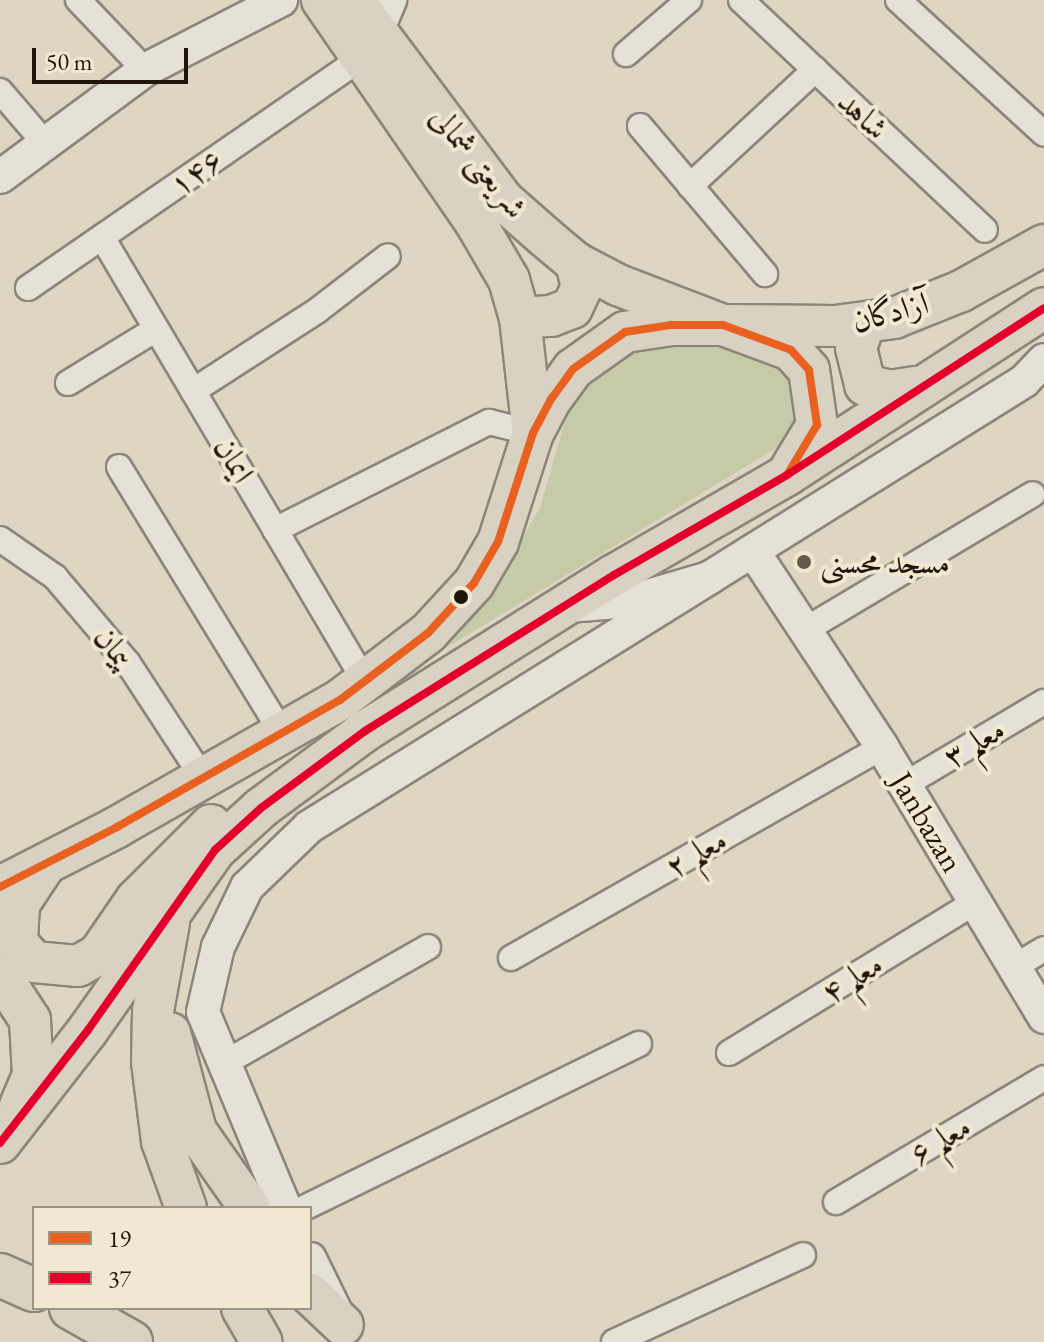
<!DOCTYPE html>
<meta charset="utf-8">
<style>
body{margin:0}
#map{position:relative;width:1044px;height:1342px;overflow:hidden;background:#ded6c3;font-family:"EB Garamond",Amiri,serif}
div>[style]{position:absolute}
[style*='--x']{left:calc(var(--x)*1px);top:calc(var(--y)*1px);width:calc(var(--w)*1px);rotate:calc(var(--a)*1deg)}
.green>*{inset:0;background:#c6caa8}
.roads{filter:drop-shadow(2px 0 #8c867a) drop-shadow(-2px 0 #8c867a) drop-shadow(0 2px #8c867a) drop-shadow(0 -2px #8c867a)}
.minor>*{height:24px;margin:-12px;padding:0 12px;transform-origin:12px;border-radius:12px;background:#e6e1d7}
.tertiary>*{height:32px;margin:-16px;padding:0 16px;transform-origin:16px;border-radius:16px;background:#e6e1d7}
.primary>*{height:40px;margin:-20px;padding:0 20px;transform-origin:20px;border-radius:20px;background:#d9d2c3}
.trunk>*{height:42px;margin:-21px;padding:0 21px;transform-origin:21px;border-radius:21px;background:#d9d2c3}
.bus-1>*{height:8px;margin:-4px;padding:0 4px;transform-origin:4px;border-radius:4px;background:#e86121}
.bus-2>*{height:8px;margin:-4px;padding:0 4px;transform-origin:4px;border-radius:4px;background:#e4002b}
.dots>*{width:22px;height:22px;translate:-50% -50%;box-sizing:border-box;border:4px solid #f1e8d1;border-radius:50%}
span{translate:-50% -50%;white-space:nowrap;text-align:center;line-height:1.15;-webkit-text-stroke:8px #f1e8d1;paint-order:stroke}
.street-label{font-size:32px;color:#20150b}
.poi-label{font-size:32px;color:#20150b}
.left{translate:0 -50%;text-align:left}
.legend{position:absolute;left:32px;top:1206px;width:280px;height:104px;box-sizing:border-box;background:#f1e8d1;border:2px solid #9d9482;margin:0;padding:10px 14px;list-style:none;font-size:24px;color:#20150b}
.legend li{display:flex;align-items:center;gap:16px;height:40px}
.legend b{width:40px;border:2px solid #9d9482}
.scale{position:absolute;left:32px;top:48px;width:156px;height:36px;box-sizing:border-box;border:4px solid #20150b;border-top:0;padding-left:10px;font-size:24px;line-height:28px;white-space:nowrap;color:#20150b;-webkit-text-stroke:6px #f1e8d1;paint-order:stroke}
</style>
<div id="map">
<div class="green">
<div style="clip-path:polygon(713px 342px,756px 353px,786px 371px,799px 395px,793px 438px,408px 671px,502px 571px,540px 508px,568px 411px,592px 374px,642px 343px)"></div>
</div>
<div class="roads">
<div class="minor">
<div style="--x:78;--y:0;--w:97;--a:46.3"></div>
<div style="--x:741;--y:0;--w:335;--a:43.3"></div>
<div style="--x:898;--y:0;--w:198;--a:42.5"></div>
<div style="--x:626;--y:54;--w:83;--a:-40.6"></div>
<div style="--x:0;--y:91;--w:66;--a:49.3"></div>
<div style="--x:640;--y:126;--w:194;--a:49.8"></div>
<div style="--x:690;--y:186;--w:171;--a:-42.9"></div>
<div style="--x:102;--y:237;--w:518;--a:59.38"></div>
<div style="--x:28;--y:288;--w:408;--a:-34.6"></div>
<div style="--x:68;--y:383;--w:103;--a:-31.5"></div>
<div style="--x:193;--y:391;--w:149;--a:-32.9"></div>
<div style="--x:318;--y:310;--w:88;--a:-37.6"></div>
<div style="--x:119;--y:467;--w:312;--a:58.5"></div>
<div style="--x:275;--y:530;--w:240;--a:-26.8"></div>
<div style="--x:489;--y:422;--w:45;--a:14"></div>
<div style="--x:0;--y:539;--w:67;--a:34.6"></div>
<div style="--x:55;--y:577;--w:113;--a:49.7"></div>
<div style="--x:128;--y:663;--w:137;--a:56.9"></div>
<div style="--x:805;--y:630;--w:265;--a:-30.8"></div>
<div style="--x:904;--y:785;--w:163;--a:-30.7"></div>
<div style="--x:511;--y:958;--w:427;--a:-29.6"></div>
<div style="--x:1014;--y:967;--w:35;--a:-31"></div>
<div style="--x:729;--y:1053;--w:289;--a:-31.5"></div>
<div style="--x:223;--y:1064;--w:236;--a:-29.7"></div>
<div style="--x:836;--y:1202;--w:242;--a:-30.8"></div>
<div style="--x:304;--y:1208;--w:373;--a:-26.1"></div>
<div style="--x:614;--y:1342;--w:208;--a:-24.7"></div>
</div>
<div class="tertiary">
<div style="--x:377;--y:31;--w:34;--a:-67"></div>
<div style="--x:0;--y:177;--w:180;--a:-36.4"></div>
<div style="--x:145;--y:70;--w:153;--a:-27.2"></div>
<div style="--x:753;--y:551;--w:235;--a:56.6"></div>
<div style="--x:882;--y:747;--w:315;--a:59"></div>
<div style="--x:568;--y:606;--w:62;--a:-4.6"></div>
<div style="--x:630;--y:601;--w:82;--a:-16.2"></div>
<div style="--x:709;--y:578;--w:372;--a:-32"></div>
<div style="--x:1024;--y:381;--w:29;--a:-46"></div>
<div style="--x:285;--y:1208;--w:212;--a:-112.7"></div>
<div style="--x:203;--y:1012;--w:67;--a:-77"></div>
<div style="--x:218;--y:947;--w:67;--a:-64.2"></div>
<div style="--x:247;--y:887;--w:86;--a:-44.1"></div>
<div style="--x:309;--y:827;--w:471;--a:-31.9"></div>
<div style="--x:310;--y:1259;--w:61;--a:63.9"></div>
</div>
<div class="primary">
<div style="--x:322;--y:0;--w:267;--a:55.4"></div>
<div style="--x:474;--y:220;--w:69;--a:59.7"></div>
<div style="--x:509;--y:280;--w:40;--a:74"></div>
<div style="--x:520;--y:318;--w:116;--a:83.6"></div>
<div style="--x:353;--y:0;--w:250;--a:53.1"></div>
<div style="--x:503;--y:200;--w:56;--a:41.4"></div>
<div style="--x:545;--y:237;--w:40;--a:40"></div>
<div style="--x:576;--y:263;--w:47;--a:27.6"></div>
<div style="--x:618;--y:285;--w:112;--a:20.9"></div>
<div style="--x:723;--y:325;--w:112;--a:0.5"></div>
<div style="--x:835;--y:326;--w:60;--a:-7.7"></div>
<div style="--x:894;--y:318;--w:72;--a:-21.9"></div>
<div style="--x:961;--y:291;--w:95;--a:-29"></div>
<div style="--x:520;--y:318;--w:31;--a:-4"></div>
<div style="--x:551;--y:316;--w:22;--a:-21"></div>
<div style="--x:572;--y:308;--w:23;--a:-65"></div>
<div style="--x:582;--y:287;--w:25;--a:-104"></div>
<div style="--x:864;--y:324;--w:25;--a:108"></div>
<div style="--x:856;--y:348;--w:38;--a:76"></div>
<div style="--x:865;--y:385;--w:26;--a:13"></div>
<div style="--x:890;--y:391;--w:25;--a:-9"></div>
<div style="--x:45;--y:865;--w:47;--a:123.7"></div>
<div style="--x:19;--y:904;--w:39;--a:93"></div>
<div style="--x:17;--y:943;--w:25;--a:48"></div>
<div style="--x:34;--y:962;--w:44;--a:5.2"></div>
<div style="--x:78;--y:966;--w:23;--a:-29"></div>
<div style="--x:98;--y:955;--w:67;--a:-55.4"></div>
<div style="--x:136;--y:900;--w:106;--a:-45"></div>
<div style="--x:0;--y:887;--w:131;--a:-27.1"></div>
<div style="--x:117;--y:827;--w:257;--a:-29.7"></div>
<div style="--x:340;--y:700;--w:111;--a:-37.3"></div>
<div style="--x:428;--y:633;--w:68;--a:-47.4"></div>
<div style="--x:474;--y:583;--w:48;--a:-59.7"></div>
<div style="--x:498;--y:542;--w:114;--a:-72.2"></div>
<div style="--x:533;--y:433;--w:40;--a:-62"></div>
<div style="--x:552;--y:398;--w:36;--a:-54"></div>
<div style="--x:573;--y:369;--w:64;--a:-35.4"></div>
<div style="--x:625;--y:332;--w:47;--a:-8.7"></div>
<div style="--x:671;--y:325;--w:52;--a:0"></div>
<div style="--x:723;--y:325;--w:72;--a:20.2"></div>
<div style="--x:791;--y:350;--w:27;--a:48"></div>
<div style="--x:809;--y:370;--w:56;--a:81.7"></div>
<div style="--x:817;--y:425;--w:50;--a:121.2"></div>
<div style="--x:169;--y:923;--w:89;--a:100.3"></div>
<div style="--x:153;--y:1011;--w:51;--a:91.1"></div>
<div style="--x:152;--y:1062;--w:80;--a:82.8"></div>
<div style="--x:162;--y:1141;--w:71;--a:70.3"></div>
<div style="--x:0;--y:974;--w:55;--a:56.9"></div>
<div style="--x:30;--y:1020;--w:55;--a:86.9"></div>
<div style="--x:33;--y:1075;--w:34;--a:113"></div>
<div style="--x:170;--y:1033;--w:101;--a:75.1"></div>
<div style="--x:196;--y:1131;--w:94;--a:55"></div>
<div style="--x:0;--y:1143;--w:143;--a:-52.1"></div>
<div style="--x:88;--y:1030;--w:220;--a:-54.8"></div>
<div style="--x:215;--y:850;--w:62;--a:-42.4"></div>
<div style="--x:261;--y:808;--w:129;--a:-36.5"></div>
<div style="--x:365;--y:731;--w:294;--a:-32.1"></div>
<div style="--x:614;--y:575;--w:200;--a:-30"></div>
<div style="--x:787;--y:475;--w:306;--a:-33"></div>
<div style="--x:310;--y:1294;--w:45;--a:43.2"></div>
<div style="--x:242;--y:1308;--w:39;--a:60"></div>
</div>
<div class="trunk">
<div style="--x:0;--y:1275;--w:37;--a:24"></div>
<div style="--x:71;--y:1308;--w:69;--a:29.5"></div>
</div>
</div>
<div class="bus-1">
<div style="--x:0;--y:887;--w:131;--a:-27.1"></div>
<div style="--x:117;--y:827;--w:257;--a:-29.7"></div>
<div style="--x:340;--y:700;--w:111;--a:-37.3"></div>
<div style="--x:428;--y:633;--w:68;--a:-47.4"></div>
<div style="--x:474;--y:583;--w:48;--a:-59.7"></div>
<div style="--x:498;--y:542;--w:114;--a:-72.2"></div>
<div style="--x:533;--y:433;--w:40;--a:-62"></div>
<div style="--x:552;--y:398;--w:36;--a:-54"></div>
<div style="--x:573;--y:369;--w:64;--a:-35.4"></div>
<div style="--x:625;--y:332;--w:47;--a:-8.7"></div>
<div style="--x:671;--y:325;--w:52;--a:0"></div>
<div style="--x:723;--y:325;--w:72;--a:20.2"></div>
<div style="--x:791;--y:350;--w:27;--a:48"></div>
<div style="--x:809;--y:370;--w:56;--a:81.7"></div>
<div style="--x:817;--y:425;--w:58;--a:121"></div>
</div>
<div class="bus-2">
<div style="--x:0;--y:1143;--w:143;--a:-52.1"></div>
<div style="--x:88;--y:1030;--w:220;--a:-54.8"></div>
<div style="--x:215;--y:850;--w:62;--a:-42.4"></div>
<div style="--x:261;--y:808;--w:129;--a:-36.5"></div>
<div style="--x:365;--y:731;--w:294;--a:-32.1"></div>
<div style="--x:614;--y:575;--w:200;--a:-30"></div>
<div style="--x:787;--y:475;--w:306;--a:-33"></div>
</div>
<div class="dots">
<div style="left:804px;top:562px;background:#62594b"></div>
<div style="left:461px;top:597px;background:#20150b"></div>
</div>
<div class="street-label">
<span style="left:863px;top:115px;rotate:43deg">شاهد</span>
<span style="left:479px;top:162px;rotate:51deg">شریعتی شمالی</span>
<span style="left:196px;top:172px;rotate:-35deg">۱۴۶</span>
<span style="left:890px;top:312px;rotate:-15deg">آزادگان</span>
<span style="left:234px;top:460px;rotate:59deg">ایمان</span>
<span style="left:114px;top:647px;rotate:51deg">پیمان</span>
<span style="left:974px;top:743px;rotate:-31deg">معلم ۳</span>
<span style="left:927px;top:822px;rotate:59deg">Janbazan</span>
<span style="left:696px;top:853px;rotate:-30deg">معلم ۲</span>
<span style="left:852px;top:978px;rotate:-32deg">معلم ۴</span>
<span style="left:940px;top:1140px;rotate:-31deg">معلم ۶</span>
</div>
<div class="poi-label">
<span class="left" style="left:820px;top:562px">مسجد محسنی</span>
</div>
<ul class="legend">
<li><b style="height:10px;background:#e86121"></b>19</li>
<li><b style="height:10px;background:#e4002b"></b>37</li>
</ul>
<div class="scale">50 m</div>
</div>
